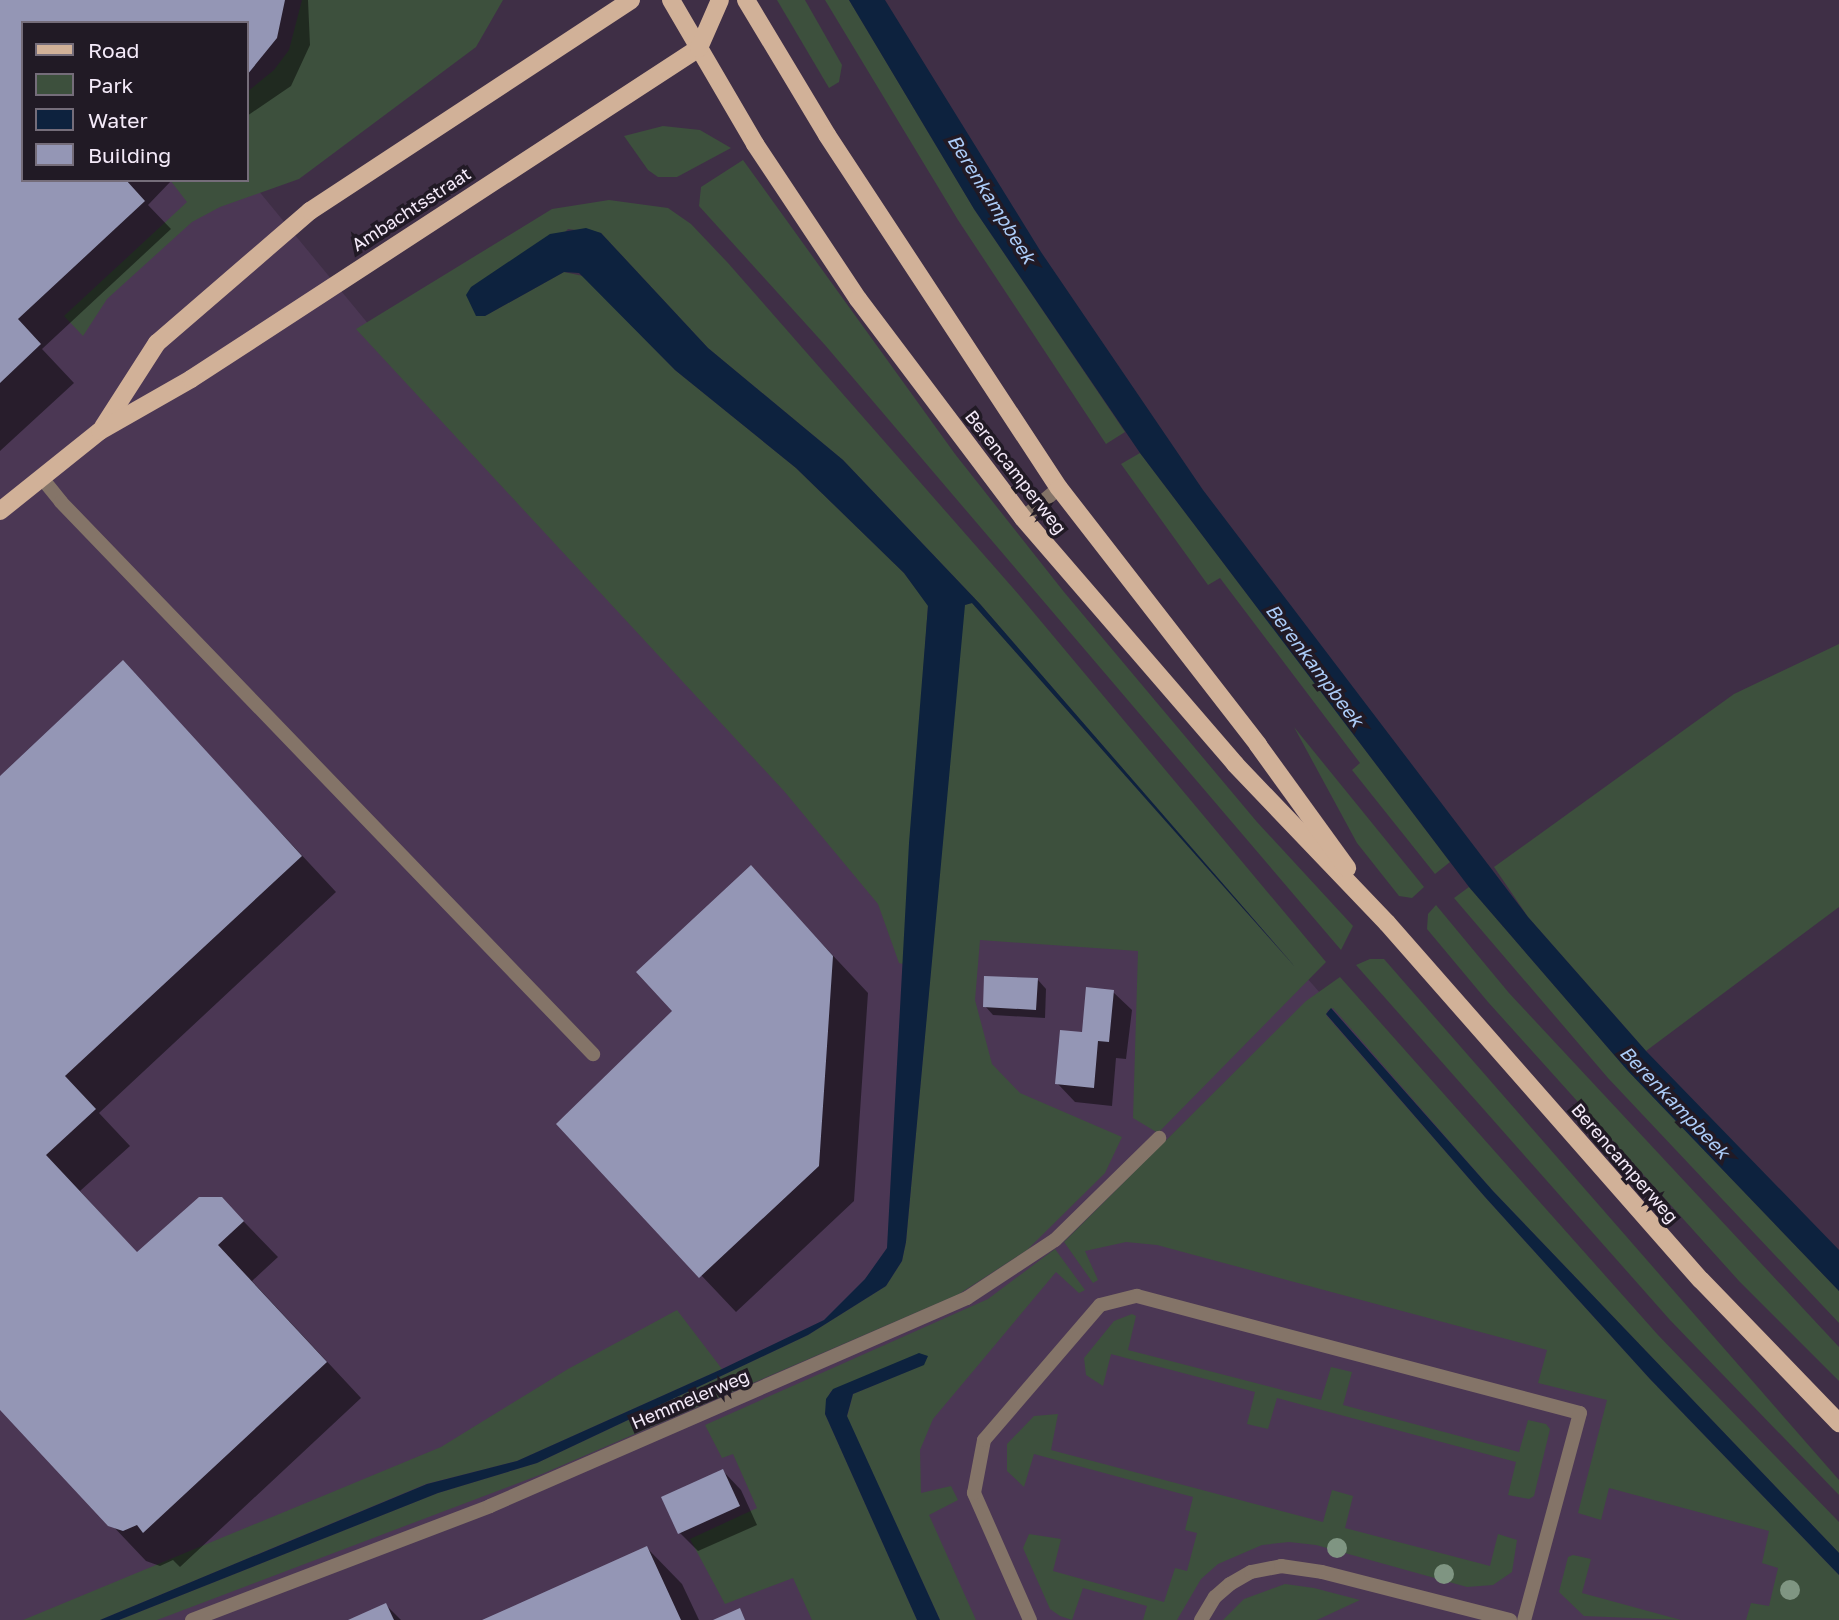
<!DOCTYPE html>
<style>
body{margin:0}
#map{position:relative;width:1839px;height:1620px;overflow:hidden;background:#3f2f46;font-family:"Golos Text",sans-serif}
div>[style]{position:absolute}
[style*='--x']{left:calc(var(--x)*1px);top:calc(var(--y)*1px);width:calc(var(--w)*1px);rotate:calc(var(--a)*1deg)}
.built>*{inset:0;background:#4b3754}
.green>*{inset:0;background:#3d503d}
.water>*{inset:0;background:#0d223e}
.shadow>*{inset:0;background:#0007}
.building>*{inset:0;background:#9496b5}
.lane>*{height:14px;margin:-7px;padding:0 7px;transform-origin:7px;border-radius:7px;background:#847468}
.street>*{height:14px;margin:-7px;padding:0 7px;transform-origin:7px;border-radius:7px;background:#847468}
.primary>*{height:18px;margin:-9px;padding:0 9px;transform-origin:9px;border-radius:9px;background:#d1b198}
.trees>*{width:20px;height:20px;margin:-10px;border-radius:50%;background:#7f9582}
span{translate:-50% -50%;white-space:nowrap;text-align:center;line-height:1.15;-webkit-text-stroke:7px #211a25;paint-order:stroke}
.street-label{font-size:18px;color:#f4eaf9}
.water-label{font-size:19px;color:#acccf8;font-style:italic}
.legend{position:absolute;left:21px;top:21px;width:228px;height:161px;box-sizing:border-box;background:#211a25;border:2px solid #756d7a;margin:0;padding:9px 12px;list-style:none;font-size:21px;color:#f4eaf9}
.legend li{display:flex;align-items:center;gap:14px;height:35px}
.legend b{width:35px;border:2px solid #756d7a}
</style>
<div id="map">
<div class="built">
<div style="clip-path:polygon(evenodd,0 0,492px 0,253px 184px,384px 343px,1252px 916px,1759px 1489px,1839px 1572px,1839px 1620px,0 1620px,0 0,23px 23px,247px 23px,247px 180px,23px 180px,23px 23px)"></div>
</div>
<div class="green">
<div style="clip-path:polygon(302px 0,503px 0,476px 47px,299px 179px,220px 207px,192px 222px,107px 299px,83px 336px,64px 316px,187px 202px,170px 180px,247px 180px,247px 92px,274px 70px,289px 50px)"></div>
<div style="clip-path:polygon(777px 0,805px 0,842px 65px,839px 82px,829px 88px)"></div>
<div style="clip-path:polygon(825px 0,849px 0,974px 209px,1125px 432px,1106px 444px,958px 220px)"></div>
<div style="clip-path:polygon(663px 126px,700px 130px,731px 148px,677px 177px,658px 177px,648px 170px,624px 136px)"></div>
<div style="clip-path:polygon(743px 160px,955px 454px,1064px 592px,1257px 822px,1353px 926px,1341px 950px,825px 345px,699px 206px,701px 187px)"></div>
<div style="clip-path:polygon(609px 200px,668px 208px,691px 224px,728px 263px,1019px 595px,1326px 962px,1158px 1133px,1133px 1118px,1138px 951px,980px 940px,975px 1000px,992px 1064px,1020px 1093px,1122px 1137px,1105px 1173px,1027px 1250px,959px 1294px,542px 1474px,157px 1620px,119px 1620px,438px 1493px,537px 1463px,808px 1335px,886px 1286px,902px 1261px,906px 1242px,964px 605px,972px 603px,1296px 968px,980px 604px,843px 460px,708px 348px,601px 233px,568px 229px,485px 316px,564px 272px,583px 276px,675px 370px,796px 468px,904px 573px,928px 605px,903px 964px,899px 963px,878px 904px,784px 791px,356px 329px,552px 209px)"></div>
<div style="clip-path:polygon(1140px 453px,1450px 862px,1435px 874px,1352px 770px,1360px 763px,1220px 578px,1208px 585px,1121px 464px)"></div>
<div style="clip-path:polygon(1839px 644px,1839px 907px,1646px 1051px,1528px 917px,1494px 867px,1734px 694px)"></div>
<div style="clip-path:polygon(1294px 727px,1424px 887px,1412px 898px,1399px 896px,1357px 843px)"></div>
<div style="clip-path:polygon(1469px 887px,1628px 1071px,1839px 1291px,1839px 1323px,1608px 1078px,1454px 898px)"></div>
<div style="clip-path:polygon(1436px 905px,1509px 993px,1839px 1347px,1839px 1381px,1739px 1281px,1488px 1002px,1427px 929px,1428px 914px)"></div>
<div style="clip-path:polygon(1370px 959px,1384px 959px,1839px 1480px,1839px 1495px,1670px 1320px,1356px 965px)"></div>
<div style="clip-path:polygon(1340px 977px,1658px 1335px,1839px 1522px,1839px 1553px,1493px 1191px,1333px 1008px,1328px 1010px,1326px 1015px,1485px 1197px,1650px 1379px,1839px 1575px,1839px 1620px,1746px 1620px,1751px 1603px,1769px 1606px,1778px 1568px,1762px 1563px,1769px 1531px,1609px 1488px,1601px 1520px,1578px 1513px,1607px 1400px,1538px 1383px,1547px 1350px,1157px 1245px,1126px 1242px,1085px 1251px,1098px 1280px,1093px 1283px,1064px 1242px,1306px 1001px)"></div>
<div style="clip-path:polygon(1055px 1249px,1085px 1290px,1079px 1293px,1056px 1272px,933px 1419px,920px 1450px,921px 1493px,951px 1486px,958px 1500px,929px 1515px,976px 1620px,940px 1620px,847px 1417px,853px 1394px,923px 1365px,830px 1392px,825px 1414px,917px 1620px,812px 1620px,793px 1578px,725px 1604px,690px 1539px,757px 1508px,733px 1454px,722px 1458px,705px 1425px,988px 1299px)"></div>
<div style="clip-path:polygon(677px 1310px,722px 1369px,517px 1461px,426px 1484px,100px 1620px,23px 1620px,441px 1447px,568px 1369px)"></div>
<div style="clip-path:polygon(1132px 1314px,1136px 1316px,1128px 1350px,1321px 1400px,1331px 1367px,1352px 1372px,1343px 1405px,1519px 1452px,1528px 1420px,1546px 1424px,1550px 1429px,1534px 1496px,1529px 1499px,1508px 1495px,1516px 1462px,1277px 1398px,1268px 1429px,1247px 1424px,1255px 1392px,1126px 1358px,1111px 1354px,1103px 1386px,1086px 1375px,1084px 1358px,1114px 1321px)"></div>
<div style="clip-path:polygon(1058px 1414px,1051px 1450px,1323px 1522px,1332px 1490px,1353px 1496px,1345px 1528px,1490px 1566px,1498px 1534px,1517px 1540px,1512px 1572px,1493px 1585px,1467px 1587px,1316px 1545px,1289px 1542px,1262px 1545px,1218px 1564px,1201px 1579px,1177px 1620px,1143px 1620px,1147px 1606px,1083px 1588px,1072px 1620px,1060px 1616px,1050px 1609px,1023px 1548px,1029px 1534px,1061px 1539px,1053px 1571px,1164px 1602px,1175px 1568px,1187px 1571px,1197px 1533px,1185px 1530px,1193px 1497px,1034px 1454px,1024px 1487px,1007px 1471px,1007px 1444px,1034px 1416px)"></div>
<div style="clip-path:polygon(1573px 1555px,1591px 1559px,1582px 1593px,1681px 1620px,1584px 1616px,1559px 1592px,1568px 1557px)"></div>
<div style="clip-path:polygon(1285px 1584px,1314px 1588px,1360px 1600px,1317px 1620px,1223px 1620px,1244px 1599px)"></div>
</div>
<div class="water">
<div style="clip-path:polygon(849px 0,885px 0,1041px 252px,1203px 490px,1528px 917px,1646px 1051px,1839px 1250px,1839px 1291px,1628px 1071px,1469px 887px,1140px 453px,974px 209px)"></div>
<div style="clip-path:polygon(586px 228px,601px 233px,708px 348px,843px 460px,980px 604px,1296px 968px,972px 603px,965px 605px,906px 1242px,902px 1261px,886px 1286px,808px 1335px,537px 1463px,438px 1493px,119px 1620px,100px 1620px,427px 1484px,517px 1461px,722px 1369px,824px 1320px,865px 1279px,887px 1248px,909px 843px,928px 606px,904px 573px,796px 468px,675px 370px,579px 273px,564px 272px,485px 316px,476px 316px,466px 295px,471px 287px,550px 234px)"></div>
<div style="clip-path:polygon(1331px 1008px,1493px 1191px,1839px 1553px,1839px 1575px,1650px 1379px,1485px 1197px,1326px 1014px)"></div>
<div style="clip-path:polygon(919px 1353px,928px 1356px,924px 1365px,853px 1394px,847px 1416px,940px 1620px,917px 1620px,825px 1414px,826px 1399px,833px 1389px)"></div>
</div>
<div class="shadow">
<div style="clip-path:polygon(0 0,308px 0,310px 45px,291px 86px,247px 116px,247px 23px,23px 23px,23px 180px,172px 180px,148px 205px,171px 229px,42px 349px,74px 383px,0 451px)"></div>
<div style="clip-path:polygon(123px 663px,336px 892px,99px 1113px,130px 1146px,80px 1191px,138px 1254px,221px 1198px,278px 1257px,252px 1281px,361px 1398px,180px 1567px,173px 1560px,160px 1566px,146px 1561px,0 1407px,0 778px)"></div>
<div style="clip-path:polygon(751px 868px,868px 993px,854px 1201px,736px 1312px,558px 1124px,675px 1011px)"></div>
<div style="clip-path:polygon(1038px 980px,1046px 989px,1045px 1018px,993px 1015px,985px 1006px)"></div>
<div style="clip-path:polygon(1113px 992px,1132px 1010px,1126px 1059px,1116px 1058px,1112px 1106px,1075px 1102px,1057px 1083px)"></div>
<div style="clip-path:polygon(723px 1471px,741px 1490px,757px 1525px,698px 1551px,680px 1533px)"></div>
<div style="clip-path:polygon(647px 1548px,682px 1584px,699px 1620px,486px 1620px)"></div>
<div style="clip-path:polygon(386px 1605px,401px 1620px,352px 1620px)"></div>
</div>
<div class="building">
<div style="clip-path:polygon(0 0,285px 0,277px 38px,247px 75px,247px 23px,23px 23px,23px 180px,126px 180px,145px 201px,18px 319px,41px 344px,0 383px)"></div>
<div style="clip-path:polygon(123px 660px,302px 856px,65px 1076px,96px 1109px,46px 1155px,137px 1252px,199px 1197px,222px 1197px,244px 1221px,218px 1245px,327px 1362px,143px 1533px,137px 1525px,123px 1531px,108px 1526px,0 1410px,0 776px)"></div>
<div style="clip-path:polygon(751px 865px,833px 956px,819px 1166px,699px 1278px,556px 1124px,672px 1011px,636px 972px)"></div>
<div style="clip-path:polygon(984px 976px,1038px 978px,1036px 1010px,983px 1007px)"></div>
<div style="clip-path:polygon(1086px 987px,1114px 990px,1109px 1042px,1098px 1041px,1094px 1088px,1055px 1084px,1060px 1030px,1082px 1032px)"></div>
<div style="clip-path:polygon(723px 1469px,740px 1506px,678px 1534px,661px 1497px)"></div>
<div style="clip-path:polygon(647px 1546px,681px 1620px,482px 1620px,509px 1608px)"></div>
<div style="clip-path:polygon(386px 1603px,394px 1620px,348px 1620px)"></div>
<div style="clip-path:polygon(740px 1608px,745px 1620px,713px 1620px)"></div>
</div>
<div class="lane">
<div style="--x:41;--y:477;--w:32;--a:51"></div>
<div style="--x:61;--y:502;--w:767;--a:46.06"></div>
<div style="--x:1023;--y:518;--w:47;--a:-39.8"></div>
<div style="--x:1030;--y:1620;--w:139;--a:-113.8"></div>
<div style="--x:974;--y:1493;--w:54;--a:-79.3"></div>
<div style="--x:984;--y:1440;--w:178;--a:-49.3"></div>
<div style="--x:1100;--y:1305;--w:38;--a:-14"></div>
<div style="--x:1137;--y:1296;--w:458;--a:14.8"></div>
<div style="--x:1580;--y:1413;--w:214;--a:105.1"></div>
<div style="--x:1201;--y:1620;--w:27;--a:-59"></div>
<div style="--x:1215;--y:1597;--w:20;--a:-41"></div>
<div style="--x:1230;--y:1584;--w:24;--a:-30"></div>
<div style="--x:1251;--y:1572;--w:31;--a:-11"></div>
<div style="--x:1281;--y:1566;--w:41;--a:8.3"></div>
<div style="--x:1322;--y:1572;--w:194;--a:14.3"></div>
</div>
<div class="street">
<div style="--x:192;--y:1620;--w:319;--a:-20.9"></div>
<div style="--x:490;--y:1506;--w:520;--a:-23.56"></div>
<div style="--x:967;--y:1298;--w:105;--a:-33.4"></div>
<div style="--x:1055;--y:1240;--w:146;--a:-44.4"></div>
</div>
<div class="primary">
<div style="--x:671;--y:0;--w:167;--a:59.7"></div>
<div style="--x:755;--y:144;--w:186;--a:56.4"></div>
<div style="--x:858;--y:299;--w:274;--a:53"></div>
<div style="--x:1023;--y:518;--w:325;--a:49.2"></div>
<div style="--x:1235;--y:764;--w:220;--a:46.3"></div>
<div style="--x:1387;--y:923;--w:475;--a:48.7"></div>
<div style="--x:1701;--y:1280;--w:199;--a:46"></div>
<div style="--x:746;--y:0;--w:157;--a:59"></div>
<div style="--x:827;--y:135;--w:422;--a:56.7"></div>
<div style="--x:1059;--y:488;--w:325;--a:52.2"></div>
<div style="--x:1258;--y:745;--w:152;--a:54.1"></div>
<div style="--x:103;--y:427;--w:100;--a:-57.3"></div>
<div style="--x:157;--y:343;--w:202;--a:-40.8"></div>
<div style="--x:310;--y:211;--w:384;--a:-33.3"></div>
<div style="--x:0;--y:511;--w:128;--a:-38.7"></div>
<div style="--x:100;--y:431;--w:105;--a:-29.7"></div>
<div style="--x:191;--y:379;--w:606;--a:-33.09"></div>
<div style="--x:699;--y:48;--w:52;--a:-66.4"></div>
</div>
<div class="trees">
<div style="left:1337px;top:1548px"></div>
<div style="left:1444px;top:1574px"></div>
<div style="left:1790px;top:1590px"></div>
</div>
<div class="street-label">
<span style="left:411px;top:209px;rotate:-33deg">Ambachtsstraat</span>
<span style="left:1016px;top:472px;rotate:52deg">Berencamperweg</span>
<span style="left:1625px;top:1163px;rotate:49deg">Berencamperweg</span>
<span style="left:690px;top:1399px;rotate:-23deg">Hemmelerweg</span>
</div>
<div class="water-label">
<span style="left:992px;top:199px;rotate:58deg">Berenkampbeek</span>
<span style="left:1315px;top:665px;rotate:53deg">Berenkampbeek</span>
<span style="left:1675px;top:1102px;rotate:46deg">Berenkampbeek</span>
</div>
<ul class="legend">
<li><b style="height:9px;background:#d1b198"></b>Road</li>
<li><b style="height:19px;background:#3d503d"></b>Park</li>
<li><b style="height:19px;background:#0d223e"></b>Water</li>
<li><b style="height:19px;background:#9496b5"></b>Building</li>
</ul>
</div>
